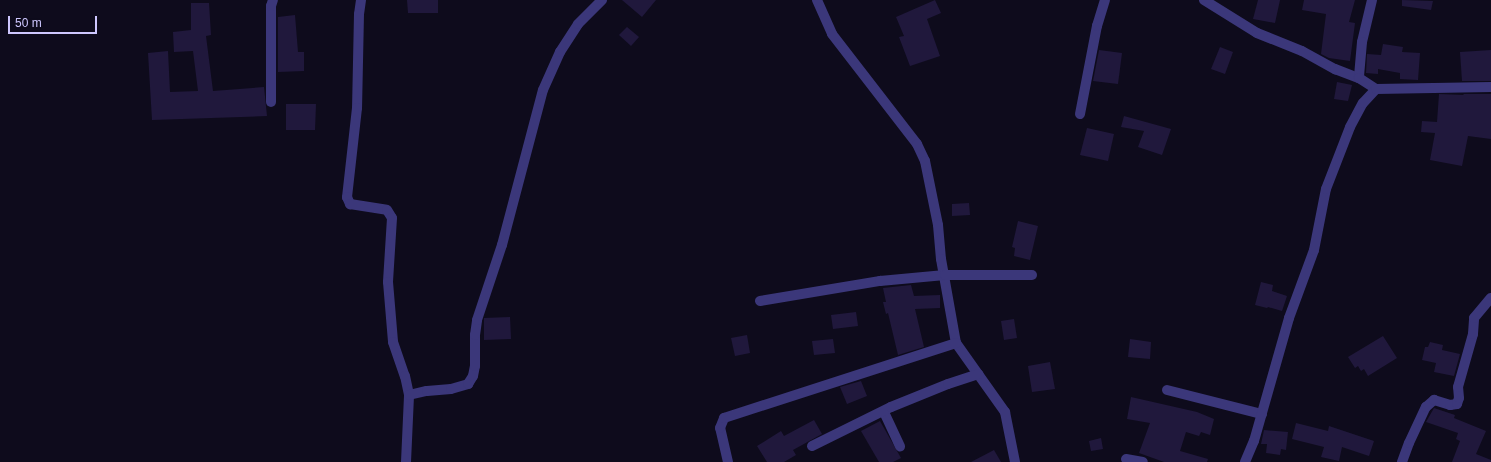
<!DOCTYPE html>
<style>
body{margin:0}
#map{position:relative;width:1491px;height:462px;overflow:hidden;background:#0e0b1c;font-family:Helvetica,sans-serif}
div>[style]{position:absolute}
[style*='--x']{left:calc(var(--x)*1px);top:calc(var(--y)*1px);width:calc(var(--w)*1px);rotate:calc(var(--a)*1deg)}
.building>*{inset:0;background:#20183c}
.street>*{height:10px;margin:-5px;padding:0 5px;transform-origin:5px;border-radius:5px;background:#3b377a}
span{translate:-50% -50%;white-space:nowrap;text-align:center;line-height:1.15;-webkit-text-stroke:3px #0e0b1c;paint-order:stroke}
.scale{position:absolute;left:8px;top:16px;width:89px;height:18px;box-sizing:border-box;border:2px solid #cec7fe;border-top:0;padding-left:5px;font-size:12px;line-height:14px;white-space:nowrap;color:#cec7fe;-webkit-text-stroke:3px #0e0b1c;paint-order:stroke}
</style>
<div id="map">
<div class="building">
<div style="clip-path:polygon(407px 0,438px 0,438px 13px,408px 13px)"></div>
<div style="clip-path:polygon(622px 0,656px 0,642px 17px)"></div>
<div style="clip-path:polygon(935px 0,941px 13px,927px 19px,940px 56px,910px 66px,899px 37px,904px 36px,896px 17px)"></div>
<div style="clip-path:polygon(1258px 0,1280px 0,1275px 23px,1253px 19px)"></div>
<div style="clip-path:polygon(1304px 0,1355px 0,1349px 22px,1355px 23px,1350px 61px,1329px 58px,1321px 54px,1326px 14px,1302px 10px)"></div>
<div style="clip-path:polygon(1402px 0,1433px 1px,1431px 10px,1402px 6px)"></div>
<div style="clip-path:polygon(191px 3px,209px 3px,211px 35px,206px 36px,213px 91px,264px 87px,267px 116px,152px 120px,148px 53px,168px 51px,170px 92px,198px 91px,193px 51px,174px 52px,173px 32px,191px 30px)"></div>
<div style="clip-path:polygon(295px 15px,298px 52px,304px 52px,304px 71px,278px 72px,278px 17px)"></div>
<div style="clip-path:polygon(627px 27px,639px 37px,631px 46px,619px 35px)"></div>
<div style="clip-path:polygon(1383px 44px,1403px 47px,1402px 52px,1420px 53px,1418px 80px,1400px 79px,1400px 73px,1378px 69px,1378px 74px,1366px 73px,1367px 54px,1381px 55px)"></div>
<div style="clip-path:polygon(1220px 47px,1233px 52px,1225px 74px,1211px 69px)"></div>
<div style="clip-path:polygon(1099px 50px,1122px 53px,1118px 84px,1093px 81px)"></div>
<div style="clip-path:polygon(1491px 50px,1491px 81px,1462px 81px,1460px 52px)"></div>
<div style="clip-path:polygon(1337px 82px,1352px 85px,1348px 101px,1334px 99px)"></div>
<div style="clip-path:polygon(1439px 94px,1464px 95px,1463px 94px,1491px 94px,1491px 139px,1468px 136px,1462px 166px,1430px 160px,1435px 133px,1421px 132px,1422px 121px,1437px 122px)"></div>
<div style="clip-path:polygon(286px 104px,316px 104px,315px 130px,286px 130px)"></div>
<div style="clip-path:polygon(1124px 116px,1171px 129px,1162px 155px,1138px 147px,1144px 131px,1121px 127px)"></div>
<div style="clip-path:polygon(1087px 128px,1114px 134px,1108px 161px,1080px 155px)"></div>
<div style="clip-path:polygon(969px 203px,970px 215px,952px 216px,952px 204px)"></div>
<div style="clip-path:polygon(1018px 221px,1038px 226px,1030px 260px,1014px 256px,1015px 248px,1012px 247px)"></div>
<div style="clip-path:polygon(1261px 282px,1273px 285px,1272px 291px,1287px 296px,1282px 311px,1268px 307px,1267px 308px,1255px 305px)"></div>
<div style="clip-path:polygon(911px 285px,914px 296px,940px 295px,940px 308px,915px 309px,924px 347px,898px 355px,888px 313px,886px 314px,883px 302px,886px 302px,883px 288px)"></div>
<div style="clip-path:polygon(856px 312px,858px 326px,833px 329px,831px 315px)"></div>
<div style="clip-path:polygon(510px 317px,511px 339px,484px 340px,484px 318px)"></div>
<div style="clip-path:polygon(1014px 319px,1017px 338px,1004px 340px,1001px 321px)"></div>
<div style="clip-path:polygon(747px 335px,750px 353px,735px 356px,731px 338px)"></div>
<div style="clip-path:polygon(1383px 336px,1397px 358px,1368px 376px,1364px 369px,1361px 371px,1358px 366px,1355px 368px,1348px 357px)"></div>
<div style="clip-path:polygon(833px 339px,835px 353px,814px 355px,812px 341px)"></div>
<div style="clip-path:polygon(1130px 339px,1151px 342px,1150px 359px,1128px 357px)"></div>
<div style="clip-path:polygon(1430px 342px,1443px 345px,1442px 350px,1460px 354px,1454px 376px,1434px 372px,1436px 363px,1422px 360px,1425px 347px,1428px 347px)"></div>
<div style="clip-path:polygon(1050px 362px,1055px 389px,1032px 392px,1028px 366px)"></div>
<div style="clip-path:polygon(861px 381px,867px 396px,847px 404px,840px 387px)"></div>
<div style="clip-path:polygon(1131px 397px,1197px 412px,1214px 419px,1210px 435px,1201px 432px,1199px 436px,1186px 432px,1180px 451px,1208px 459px,1207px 462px,1164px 462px,1139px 453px,1150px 423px,1127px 419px)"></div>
<div style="clip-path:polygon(1434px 408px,1455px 415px,1454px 418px,1486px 431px,1476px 454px,1491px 460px,1491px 462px,1452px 462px,1460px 441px,1456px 439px,1458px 433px,1426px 422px)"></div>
<div style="clip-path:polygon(814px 420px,822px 434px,793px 450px,796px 455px,784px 462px,767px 462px,757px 446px,781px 431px,784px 436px)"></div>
<div style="clip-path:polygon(880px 421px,901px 458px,893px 462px,879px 462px,861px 431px)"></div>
<div style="clip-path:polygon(1296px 423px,1328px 431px,1329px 426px,1374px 441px,1369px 456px,1342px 447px,1339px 461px,1321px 457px,1324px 447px,1292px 439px)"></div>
<div style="clip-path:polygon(1264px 430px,1288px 432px,1286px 450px,1281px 449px,1280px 455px,1266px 453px,1267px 444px,1261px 444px)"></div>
<div style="clip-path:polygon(1101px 438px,1103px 449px,1091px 451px,1089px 441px)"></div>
<div style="clip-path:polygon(994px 450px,1001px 462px,971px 462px)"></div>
</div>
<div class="street">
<div style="--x:361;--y:0;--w:14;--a:98"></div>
<div style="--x:359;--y:14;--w:94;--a:91.2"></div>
<div style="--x:357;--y:108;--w:90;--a:96.4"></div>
<div style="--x:347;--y:197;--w:8;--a:67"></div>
<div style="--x:350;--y:204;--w:37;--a:9"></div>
<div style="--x:387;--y:210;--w:9;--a:58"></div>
<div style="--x:392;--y:218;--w:64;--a:93.6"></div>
<div style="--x:388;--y:282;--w:60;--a:85.2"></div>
<div style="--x:393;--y:342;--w:36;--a:71"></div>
<div style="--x:405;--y:376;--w:19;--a:78"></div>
<div style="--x:817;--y:0;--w:37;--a:66"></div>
<div style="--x:832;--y:34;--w:139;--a:52.3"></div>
<div style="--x:917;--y:144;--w:19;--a:65"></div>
<div style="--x:925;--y:161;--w:65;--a:78.5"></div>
<div style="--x:938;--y:225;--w:34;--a:85"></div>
<div style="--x:941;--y:259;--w:85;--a:79.9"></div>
<div style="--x:956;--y:343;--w:85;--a:54.6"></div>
<div style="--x:1005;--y:412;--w:51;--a:78.7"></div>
<div style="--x:1204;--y:0;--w:62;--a:31.9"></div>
<div style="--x:1257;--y:33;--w:48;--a:21.8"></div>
<div style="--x:1302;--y:51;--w:38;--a:29"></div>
<div style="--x:1335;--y:69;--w:26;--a:21"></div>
<div style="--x:1372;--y:0;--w:43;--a:103.4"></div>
<div style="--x:1362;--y:42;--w:36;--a:95"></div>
<div style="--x:1359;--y:78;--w:20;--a:33"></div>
<div style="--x:271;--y:102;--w:96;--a:-90"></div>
<div style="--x:271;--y:6;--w:6;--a:-72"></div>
<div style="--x:1080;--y:114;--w:90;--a:-79.1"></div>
<div style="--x:1097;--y:26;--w:27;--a:-73"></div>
<div style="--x:760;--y:301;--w:122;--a:-9.5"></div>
<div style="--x:880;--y:281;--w:65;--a:-5.3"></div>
<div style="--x:945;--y:275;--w:87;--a:0"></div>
<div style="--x:1167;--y:390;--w:98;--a:14.2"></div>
<div style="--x:884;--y:412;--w:38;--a:65"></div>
<div style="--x:812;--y:446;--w:88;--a:-26.3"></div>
<div style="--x:891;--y:407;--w:61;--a:-22"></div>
<div style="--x:948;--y:384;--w:32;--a:-18"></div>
<div style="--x:1126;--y:459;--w:17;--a:10"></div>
<div style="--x:406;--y:462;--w:67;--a:-87.4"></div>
<div style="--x:409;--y:395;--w:18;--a:-13"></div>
<div style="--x:427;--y:391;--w:24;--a:-5"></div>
<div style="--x:451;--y:389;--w:18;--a:-16"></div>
<div style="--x:468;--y:384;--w:9;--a:-58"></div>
<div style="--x:473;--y:376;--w:10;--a:-79"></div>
<div style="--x:475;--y:366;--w:31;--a:-90"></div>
<div style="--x:475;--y:335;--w:15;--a:-82"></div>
<div style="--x:477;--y:320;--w:79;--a:-71.6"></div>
<div style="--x:502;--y:245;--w:160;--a:-75.2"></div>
<div style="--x:543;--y:90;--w:42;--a:-65.9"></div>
<div style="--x:560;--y:52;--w:33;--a:-57"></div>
<div style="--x:578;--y:24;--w:34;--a:-45"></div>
<div style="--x:728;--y:462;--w:35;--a:-103"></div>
<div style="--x:720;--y:428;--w:11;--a:-68"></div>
<div style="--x:724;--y:418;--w:244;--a:-17.9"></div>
<div style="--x:1245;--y:462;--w:23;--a:-67"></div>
<div style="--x:1254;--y:441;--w:128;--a:-74.1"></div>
<div style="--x:1289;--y:318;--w:72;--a:-69.8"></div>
<div style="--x:1314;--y:250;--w:62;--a:-78.9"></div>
<div style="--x:1326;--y:189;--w:66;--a:-68.8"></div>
<div style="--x:1350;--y:127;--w:27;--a:-62"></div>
<div style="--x:1363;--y:103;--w:19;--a:-47"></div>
<div style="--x:1376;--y:89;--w:115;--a:-1"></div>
<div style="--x:1402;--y:462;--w:20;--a:-70"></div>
<div style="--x:1409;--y:443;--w:40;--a:-65"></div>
<div style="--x:1426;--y:407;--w:11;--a:-41"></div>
<div style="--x:1434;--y:400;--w:17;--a:17"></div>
<div style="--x:1450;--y:405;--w:7;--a:-8"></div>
<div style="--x:1457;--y:404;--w:6;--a:-72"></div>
<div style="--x:1459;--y:398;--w:11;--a:-95"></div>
<div style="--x:1458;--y:387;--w:55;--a:-74.2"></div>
<div style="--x:1473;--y:334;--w:16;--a:-86"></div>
<div style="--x:1474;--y:318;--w:26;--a:-50"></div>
</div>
<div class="scale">50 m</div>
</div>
